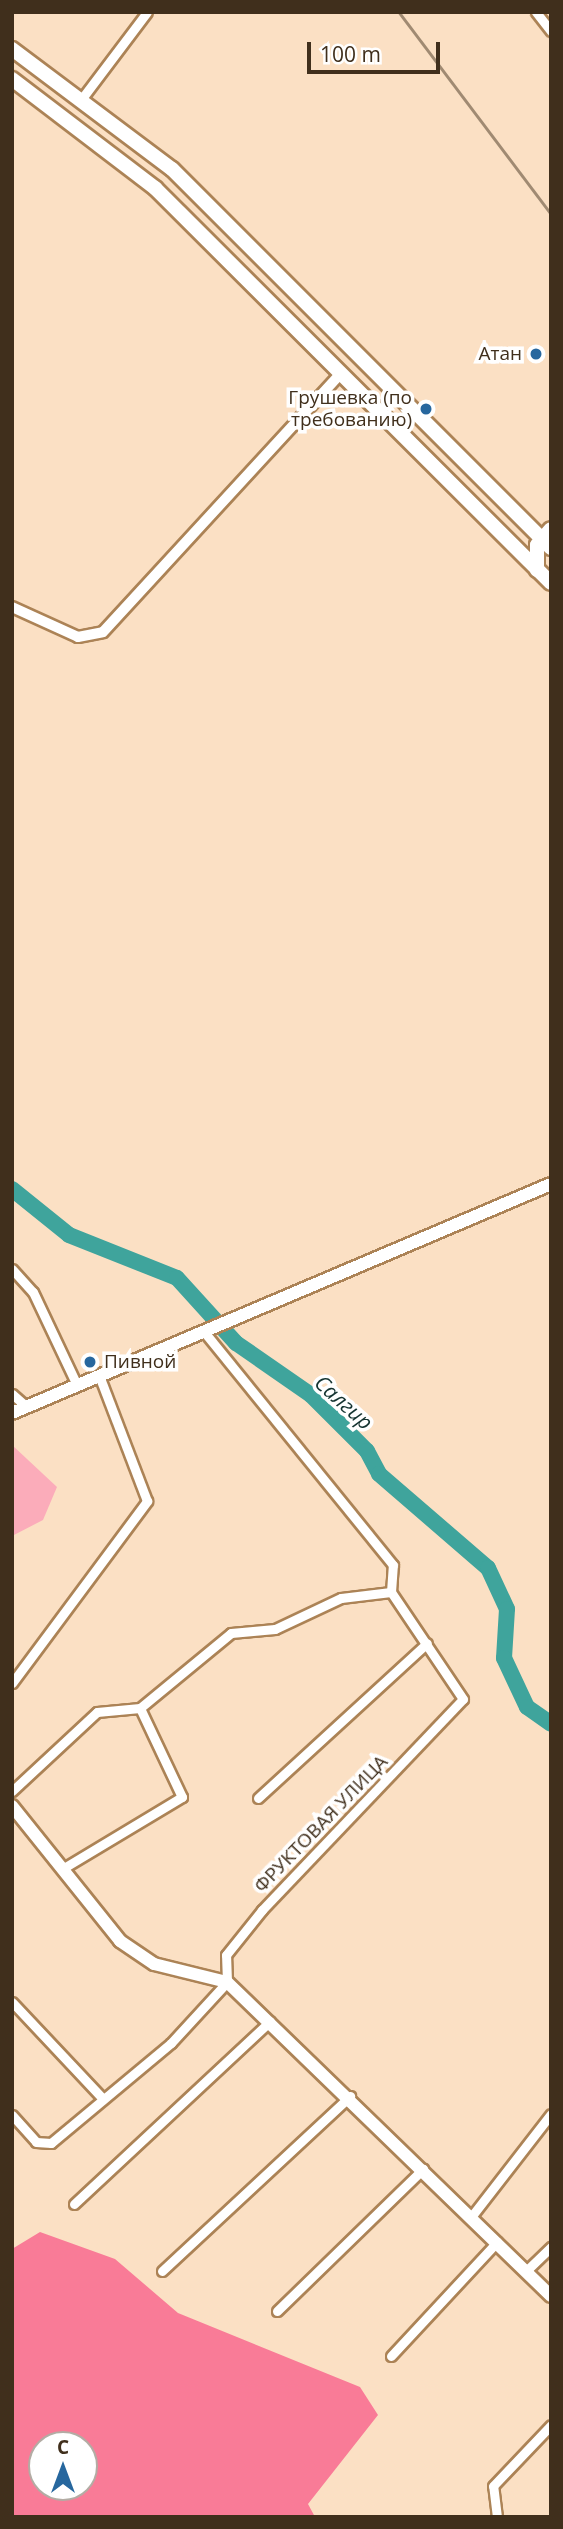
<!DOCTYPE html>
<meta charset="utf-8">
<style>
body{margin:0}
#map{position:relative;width:563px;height:2529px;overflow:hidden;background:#fbe0c4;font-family:"Open Sans",sans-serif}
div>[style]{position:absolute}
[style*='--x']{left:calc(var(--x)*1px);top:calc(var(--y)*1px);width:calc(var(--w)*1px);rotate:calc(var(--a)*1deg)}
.green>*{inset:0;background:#fbacba}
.forest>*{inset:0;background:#f97b97}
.river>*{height:16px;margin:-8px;padding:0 8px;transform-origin:8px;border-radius:8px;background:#3fa49c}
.roads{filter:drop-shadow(2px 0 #ac8356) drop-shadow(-2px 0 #ac8356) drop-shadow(0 2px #ac8356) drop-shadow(0 -2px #ac8356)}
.minor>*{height:9px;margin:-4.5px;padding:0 4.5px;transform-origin:4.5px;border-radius:4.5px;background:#fff}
.tertiary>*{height:10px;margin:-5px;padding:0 5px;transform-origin:5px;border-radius:5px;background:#fff}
.secondary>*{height:12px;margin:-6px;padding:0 6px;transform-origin:6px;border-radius:6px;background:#fff}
.primary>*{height:14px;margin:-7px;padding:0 7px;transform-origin:7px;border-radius:7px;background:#fff}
.rail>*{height:2.5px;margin:-1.25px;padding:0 1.25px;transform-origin:1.25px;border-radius:1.25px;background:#a08a72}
.dots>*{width:19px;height:19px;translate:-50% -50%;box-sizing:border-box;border:4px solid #fff;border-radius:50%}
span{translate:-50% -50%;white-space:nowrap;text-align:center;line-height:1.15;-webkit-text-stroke:7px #fff;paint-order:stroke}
.poi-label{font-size:19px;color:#402f1c}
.right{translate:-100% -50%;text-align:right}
.left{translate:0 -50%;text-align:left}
.street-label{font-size:19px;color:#402f1c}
.water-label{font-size:21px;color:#143330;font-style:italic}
.frame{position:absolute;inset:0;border:14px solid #402f1c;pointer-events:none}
.north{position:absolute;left:28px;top:2431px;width:70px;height:70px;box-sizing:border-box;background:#fff;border:2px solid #b3aca4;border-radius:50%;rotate:0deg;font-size:19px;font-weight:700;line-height:28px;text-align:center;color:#402f1c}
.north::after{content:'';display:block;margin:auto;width:24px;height:32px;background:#27679e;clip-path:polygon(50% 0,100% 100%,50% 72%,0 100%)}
.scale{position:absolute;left:307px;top:42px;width:133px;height:32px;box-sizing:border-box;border:4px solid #402f1c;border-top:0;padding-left:9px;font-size:21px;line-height:24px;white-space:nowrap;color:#402f1c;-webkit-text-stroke:5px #fff;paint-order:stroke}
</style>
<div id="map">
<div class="green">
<div style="clip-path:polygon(12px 1445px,57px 1487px,43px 1520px,12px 1536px)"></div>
</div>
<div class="forest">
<div style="clip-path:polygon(evenodd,40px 2232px,115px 2259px,178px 2313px,360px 2387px,378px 2415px,308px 2504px,315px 2517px,12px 2517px,12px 2249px,40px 2232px,42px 2445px,84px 2445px,84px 2487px,42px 2487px,42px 2445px)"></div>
</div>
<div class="river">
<div style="--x:12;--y:1189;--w:73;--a:38.9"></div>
<div style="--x:69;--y:1235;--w:116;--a:21.7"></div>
<div style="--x:177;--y:1278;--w:88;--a:47.8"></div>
<div style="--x:236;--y:1343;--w:91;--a:34.7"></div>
<div style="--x:311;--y:1395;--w:79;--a:45"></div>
<div style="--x:367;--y:1451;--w:26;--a:62"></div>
<div style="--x:379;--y:1474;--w:144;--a:40.8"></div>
<div style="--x:488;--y:1568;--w:45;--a:65.1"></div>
<div style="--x:507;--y:1609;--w:49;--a:93.5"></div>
<div style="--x:504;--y:1658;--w:54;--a:64.9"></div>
<div style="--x:527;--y:1707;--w:29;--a:35"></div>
</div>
<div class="roads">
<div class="minor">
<div style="--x:536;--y:12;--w:24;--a:52"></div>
<div style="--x:83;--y:97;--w:106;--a:-53"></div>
<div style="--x:12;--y:1269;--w:31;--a:48"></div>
<div style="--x:33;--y:1292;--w:103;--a:64.7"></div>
<div style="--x:12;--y:1394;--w:20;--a:41"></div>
<div style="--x:12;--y:1683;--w:227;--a:-53.4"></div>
<div style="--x:147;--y:1501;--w:135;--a:-110.9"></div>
<div style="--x:12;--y:1791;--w:116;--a:-42.9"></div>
<div style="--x:97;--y:1712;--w:43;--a:-5.3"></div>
<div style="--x:140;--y:1708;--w:118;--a:-39.5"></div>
<div style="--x:231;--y:1633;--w:44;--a:-5.2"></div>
<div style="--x:275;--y:1629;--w:73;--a:-25.2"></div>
<div style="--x:341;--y:1598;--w:50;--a:-6.8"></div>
<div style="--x:258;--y:1798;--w:229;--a:-42.5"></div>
<div style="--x:62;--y:1869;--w:140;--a:-31"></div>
<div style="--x:182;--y:1797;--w:98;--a:-115.3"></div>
<div style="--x:12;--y:2002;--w:133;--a:46.8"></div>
<div style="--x:12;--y:2115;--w:36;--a:48"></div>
<div style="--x:36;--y:2142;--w:15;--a:4"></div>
<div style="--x:51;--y:2143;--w:156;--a:-39.8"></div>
<div style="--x:171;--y:2043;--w:83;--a:-47.4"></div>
<div style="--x:227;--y:1982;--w:27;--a:-92"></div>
<div style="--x:226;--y:1955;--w:58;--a:-51.3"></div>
<div style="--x:262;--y:1910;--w:291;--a:-46.4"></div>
<div style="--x:463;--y:1699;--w:129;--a:-123.9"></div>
<div style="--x:391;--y:1592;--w:27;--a:-86"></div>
<div style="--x:393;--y:1565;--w:302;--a:-129"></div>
<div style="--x:74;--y:2204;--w:268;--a:-43"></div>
<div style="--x:471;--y:2217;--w:130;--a:-52.2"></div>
<div style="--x:162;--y:2271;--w:257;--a:-42.9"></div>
<div style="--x:526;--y:2271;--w:35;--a:-44"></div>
<div style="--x:277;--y:2311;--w:204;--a:-44.2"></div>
<div style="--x:391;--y:2356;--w:156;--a:-47.1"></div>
<div style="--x:497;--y:2517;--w:31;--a:-97"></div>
<div style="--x:493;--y:2486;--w:84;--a:-46.4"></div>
</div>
<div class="tertiary">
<div style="--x:12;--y:607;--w:72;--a:24.4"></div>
<div style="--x:78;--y:637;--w:25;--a:-11"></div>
<div style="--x:103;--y:632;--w:350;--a:-47.4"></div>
</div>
<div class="secondary">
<div style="--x:12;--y:1413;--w:586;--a:-23.02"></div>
<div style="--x:12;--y:1806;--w:173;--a:51.3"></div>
<div style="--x:120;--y:1941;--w:41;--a:34.1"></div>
<div style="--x:154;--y:1964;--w:75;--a:13.9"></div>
<div style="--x:227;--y:1982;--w:451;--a:44.1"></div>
</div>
<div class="primary">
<div style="--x:12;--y:49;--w:200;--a:36.9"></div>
<div style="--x:172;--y:169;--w:536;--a:45"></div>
<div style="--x:12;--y:79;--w:180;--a:37.3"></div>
<div style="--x:155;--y:188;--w:559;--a:44.93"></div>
<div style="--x:537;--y:570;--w:25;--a:-90"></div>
<div style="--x:537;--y:545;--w:21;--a:-49"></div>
</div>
</div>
<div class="rail">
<div style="--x:399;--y:12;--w:253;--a:53"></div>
</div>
<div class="dots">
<div style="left:536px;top:354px;background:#27679e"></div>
<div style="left:426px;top:409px;background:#27679e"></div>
<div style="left:90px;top:1362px;background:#27679e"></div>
</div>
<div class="poi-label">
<span class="right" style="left:522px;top:354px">Атан</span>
<span class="right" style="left:412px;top:409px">Грушевка (по<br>требованию)</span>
<span class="left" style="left:104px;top:1362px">Пивной</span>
</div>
<div class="street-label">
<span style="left:321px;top:1824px;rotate:-46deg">ФРУКТОВАЯ УЛИЦА</span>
</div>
<div class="water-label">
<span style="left:344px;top:1402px;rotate:42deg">Салгир</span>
</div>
<div class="frame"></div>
<div class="north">С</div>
<div class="scale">100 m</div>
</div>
